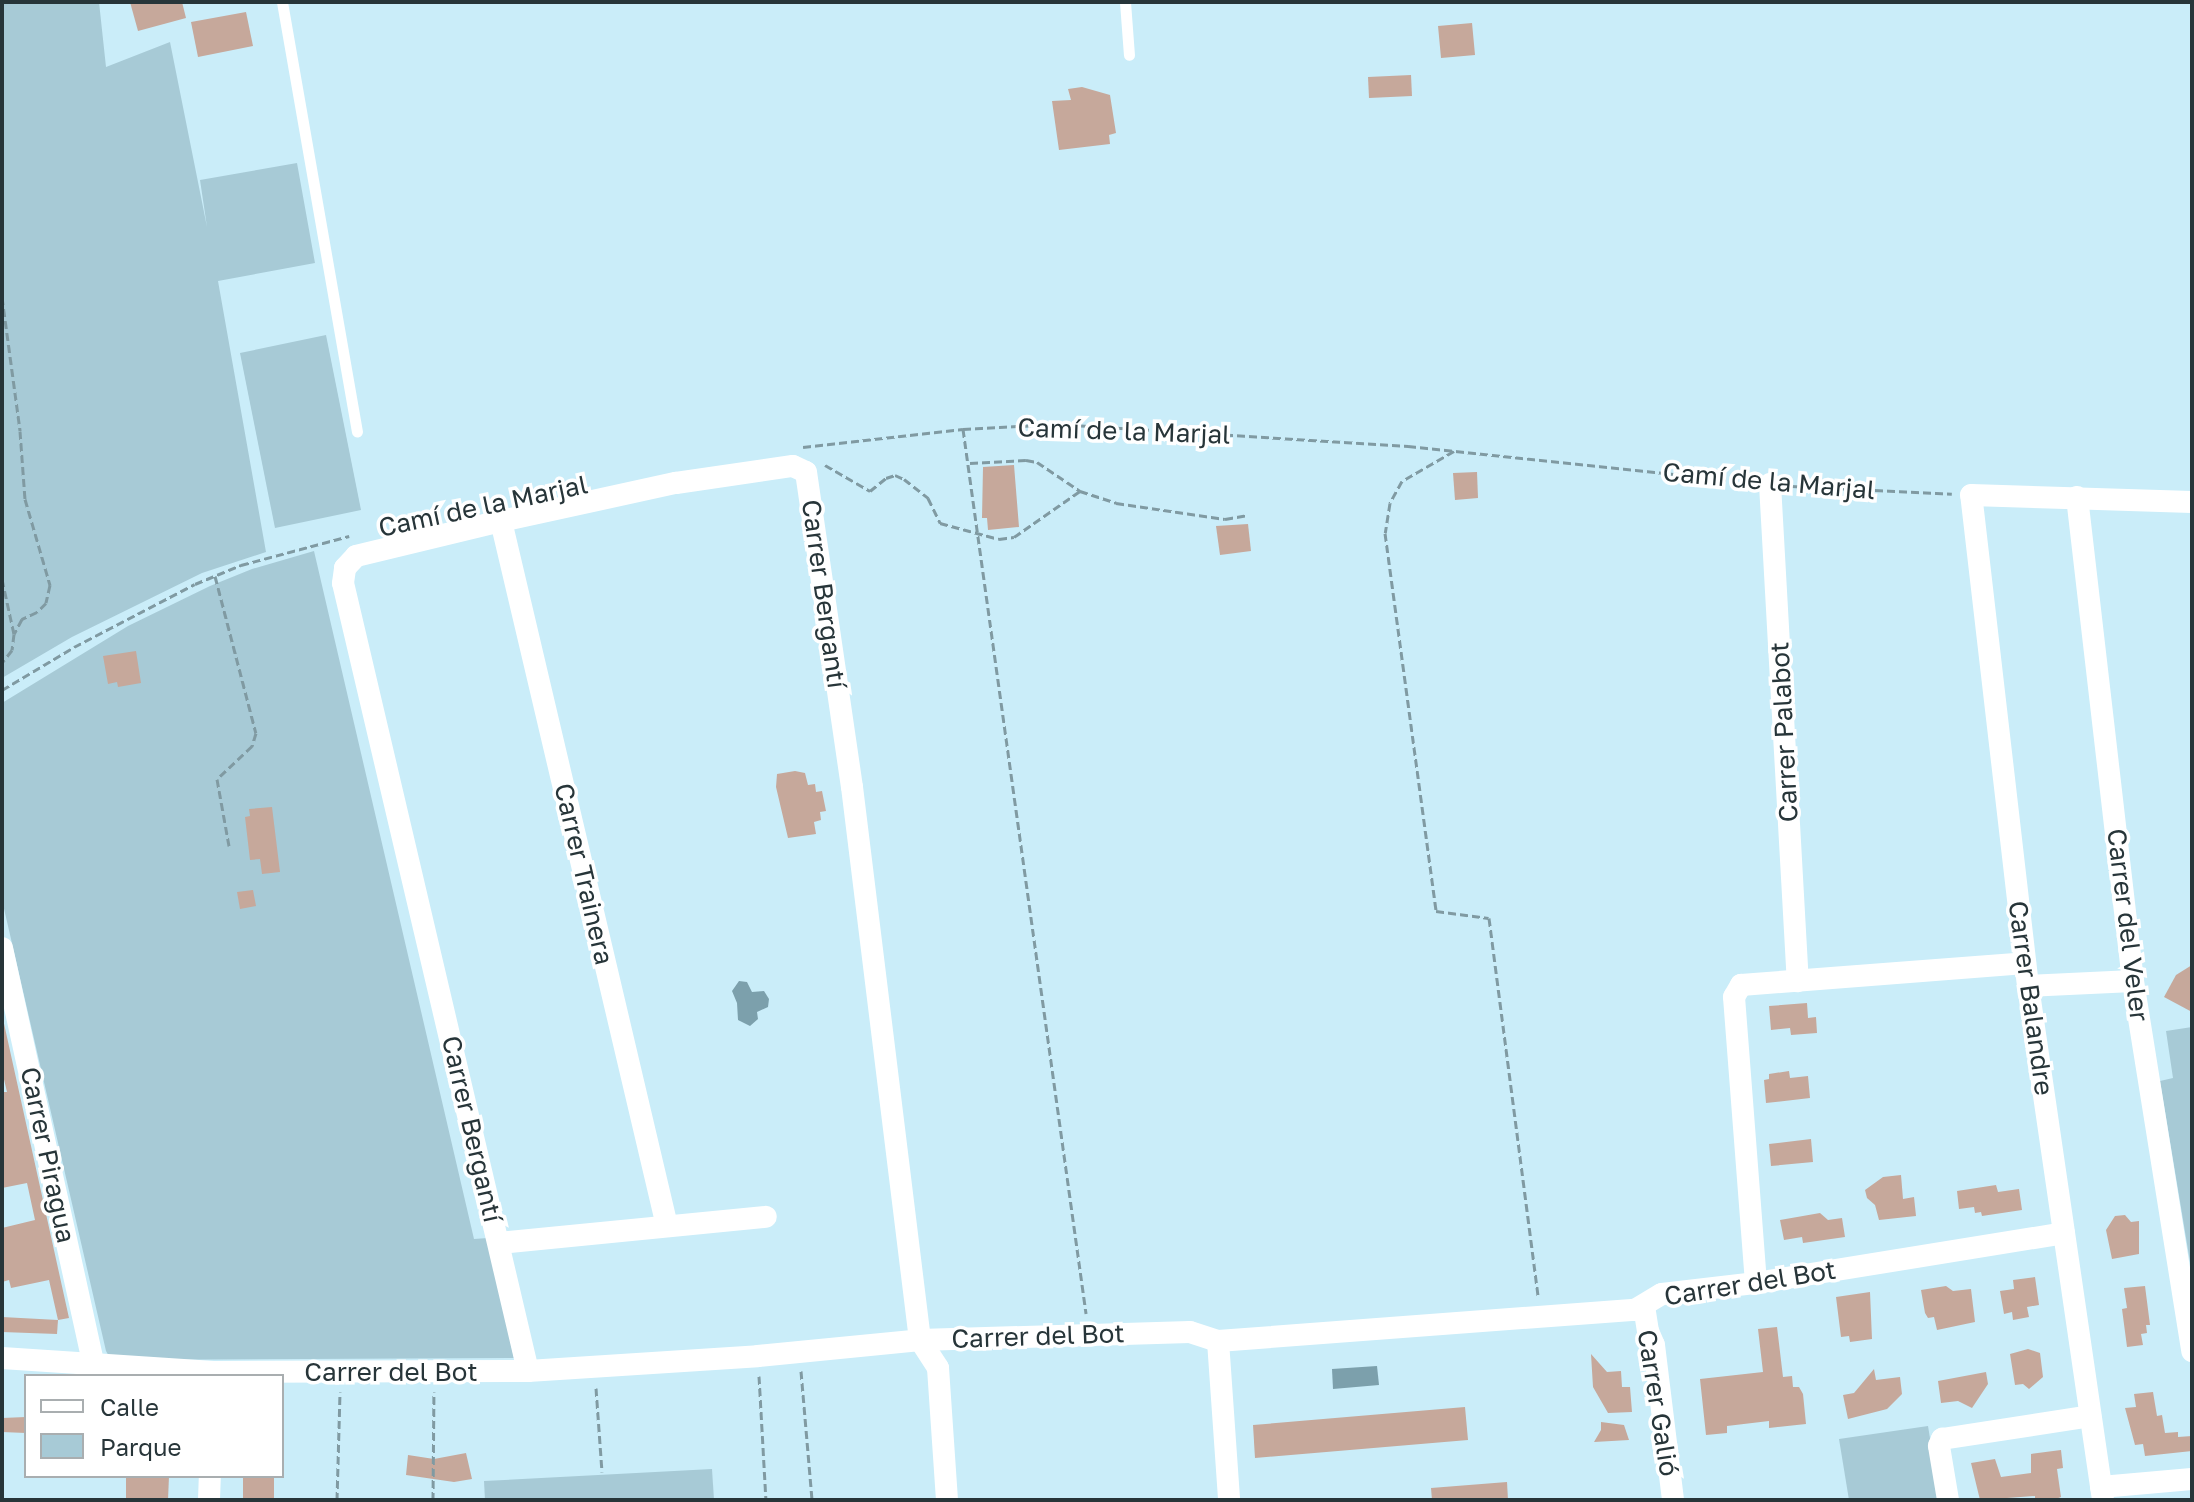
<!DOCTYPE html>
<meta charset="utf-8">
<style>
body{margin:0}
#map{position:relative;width:2194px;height:1502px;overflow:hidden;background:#caedf9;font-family:"Golos Text",sans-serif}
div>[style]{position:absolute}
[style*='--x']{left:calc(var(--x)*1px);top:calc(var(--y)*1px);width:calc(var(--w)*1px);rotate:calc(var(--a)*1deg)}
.green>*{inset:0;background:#a7cad6}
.water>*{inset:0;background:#7ca0ac}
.building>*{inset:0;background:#c6a89b}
.path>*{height:3px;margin-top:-1.5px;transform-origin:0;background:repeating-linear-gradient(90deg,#809aa2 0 8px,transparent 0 12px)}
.lane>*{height:11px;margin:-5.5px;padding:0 5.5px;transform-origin:5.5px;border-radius:5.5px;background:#fff}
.street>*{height:22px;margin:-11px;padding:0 11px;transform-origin:11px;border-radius:11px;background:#fff}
span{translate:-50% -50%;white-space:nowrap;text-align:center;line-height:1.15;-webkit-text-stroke:7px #fff;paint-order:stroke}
.street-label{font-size:26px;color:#273539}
.frame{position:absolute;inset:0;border:4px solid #273539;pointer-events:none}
.legend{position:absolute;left:24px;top:1374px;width:260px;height:104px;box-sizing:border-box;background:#fff;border:2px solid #a9aeb0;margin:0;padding:10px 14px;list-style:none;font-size:24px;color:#273539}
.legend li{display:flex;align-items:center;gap:16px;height:40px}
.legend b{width:40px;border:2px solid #a9aeb0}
</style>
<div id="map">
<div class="green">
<div style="clip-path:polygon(2px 2px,99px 2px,106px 67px,170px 42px,207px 227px,200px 180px,297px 163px,315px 263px,218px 281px,266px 552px,202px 573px,72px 637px,2px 678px)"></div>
<div style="clip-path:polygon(326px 335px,361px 510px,275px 528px,240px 353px)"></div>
<div style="clip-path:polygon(314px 551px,474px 1239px,488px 1238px,514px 1358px,111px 1360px,106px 1351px,2px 900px,2px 703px,128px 626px,210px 586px,252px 569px)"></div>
<div style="clip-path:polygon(2192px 1027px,2192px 1274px,2160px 1081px,2173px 1078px,2166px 1031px)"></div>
<div style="clip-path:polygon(1928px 1426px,1940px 1500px,1849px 1500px,1839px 1439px)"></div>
<div style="clip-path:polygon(712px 1469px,714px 1500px,485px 1500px,484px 1481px)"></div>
</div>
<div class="water">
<div style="clip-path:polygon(739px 981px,747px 982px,752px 992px,764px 991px,769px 999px,768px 1007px,757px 1012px,758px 1019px,750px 1026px,738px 1020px,737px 1003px,732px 991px)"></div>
<div style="clip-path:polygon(1377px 1366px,1379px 1385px,1333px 1389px,1332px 1369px)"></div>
</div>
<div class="building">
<div style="clip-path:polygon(130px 2px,182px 2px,186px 18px,138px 31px)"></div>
<div style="clip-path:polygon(246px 12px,253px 46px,198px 57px,191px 22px)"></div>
<div style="clip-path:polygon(1472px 23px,1475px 55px,1441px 58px,1438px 26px)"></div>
<div style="clip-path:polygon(1411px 75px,1412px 96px,1369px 98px,1368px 77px)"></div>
<div style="clip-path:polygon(1082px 87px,1110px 95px,1116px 133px,1109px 135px,1110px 144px,1059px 150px,1052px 101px,1071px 100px,1068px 89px)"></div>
<div style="clip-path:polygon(1014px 465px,1019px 527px,988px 530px,987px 518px,982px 518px,983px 467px)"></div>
<div style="clip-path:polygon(1477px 472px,1478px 498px,1455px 500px,1453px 473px)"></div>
<div style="clip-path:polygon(1248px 524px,1251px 551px,1220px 555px,1216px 526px)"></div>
<div style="clip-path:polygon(136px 651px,141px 683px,118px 687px,117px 682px,108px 684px,103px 656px)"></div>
<div style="clip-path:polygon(795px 771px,805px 773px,808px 785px,815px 784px,816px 792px,822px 791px,826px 811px,820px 812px,821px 820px,814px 822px,816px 834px,788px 838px,776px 787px,777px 774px)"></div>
<div style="clip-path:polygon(272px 807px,280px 872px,262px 874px,260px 859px,250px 860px,245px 817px,250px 816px,249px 809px)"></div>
<div style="clip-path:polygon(253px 890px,256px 906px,240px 909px,237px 892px)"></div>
<div style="clip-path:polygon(2192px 965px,2192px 1012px,2164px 997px,2176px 975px)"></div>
<div style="clip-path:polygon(1807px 1003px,1808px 1018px,1816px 1017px,1817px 1033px,1791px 1035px,1790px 1028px,1771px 1030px,1769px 1006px)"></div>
<div style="clip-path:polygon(3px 1019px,69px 1318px,58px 1320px,49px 1280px,11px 1288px,9px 1280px,2px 1282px,2px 1228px,35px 1220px,27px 1183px,2px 1188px,2px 1092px,7px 1092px,2px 1071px)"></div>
<div style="clip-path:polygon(1789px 1071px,1790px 1078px,1808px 1076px,1810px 1098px,1766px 1103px,1764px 1080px,1769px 1079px,1769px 1074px)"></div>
<div style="clip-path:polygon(1811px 1139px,1813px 1162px,1771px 1166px,1769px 1144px)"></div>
<div style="clip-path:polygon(1901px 1175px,1903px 1199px,1914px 1197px,1916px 1216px,1879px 1220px,1875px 1205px,1867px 1198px,1865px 1190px,1883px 1177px)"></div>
<div style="clip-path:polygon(1996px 1185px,1998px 1192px,2019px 1189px,2022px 1210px,1982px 1216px,1981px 1212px,1975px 1213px,1974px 1207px,1959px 1209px,1957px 1191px)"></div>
<div style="clip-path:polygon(1820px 1213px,1828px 1220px,1842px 1218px,1845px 1237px,1803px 1243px,1802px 1237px,1784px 1240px,1780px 1220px)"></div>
<div style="clip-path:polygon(2125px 1215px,2131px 1222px,2139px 1221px,2139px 1254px,2112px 1259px,2106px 1230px,2115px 1216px)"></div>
<div style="clip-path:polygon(2035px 1277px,2039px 1305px,2027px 1307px,2029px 1317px,2013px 1320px,2012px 1312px,2004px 1314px,2000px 1291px,2014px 1289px,2013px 1280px)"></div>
<div style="clip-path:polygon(1946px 1286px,1953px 1291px,1971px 1289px,1975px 1322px,1937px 1330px,1934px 1317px,1928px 1318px,1925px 1313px,1921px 1290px)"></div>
<div style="clip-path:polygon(2145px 1286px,2150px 1325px,2146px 1325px,2147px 1333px,2141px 1334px,2143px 1345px,2127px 1347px,2122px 1309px,2127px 1308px,2124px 1288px)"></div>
<div style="clip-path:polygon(1870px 1292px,1872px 1339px,1850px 1342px,1849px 1336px,1841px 1337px,1836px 1297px)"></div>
<div style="clip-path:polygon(2px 1317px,58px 1320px,57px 1334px,2px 1332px)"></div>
<div style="clip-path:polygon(1777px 1327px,1783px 1377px,1792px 1376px,1793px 1387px,1799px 1387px,1803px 1394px,1806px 1424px,1769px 1428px,1769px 1421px,1727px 1426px,1727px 1433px,1706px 1435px,1700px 1379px,1763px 1372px,1758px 1329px)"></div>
<div style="clip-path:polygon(2028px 1349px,2040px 1353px,2043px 1377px,2029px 1389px,2023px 1384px,2015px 1385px,2010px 1354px)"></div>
<div style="clip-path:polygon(1591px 1354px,1607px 1372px,1621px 1371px,1622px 1387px,1630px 1387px,1632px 1412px,1608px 1413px,1593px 1387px)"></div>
<div style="clip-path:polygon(1874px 1369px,1876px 1380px,1900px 1377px,1902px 1394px,1887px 1409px,1848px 1419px,1843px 1395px,1854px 1393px)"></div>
<div style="clip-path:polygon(1986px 1372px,1988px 1384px,1972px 1408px,1958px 1401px,1941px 1403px,1938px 1381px)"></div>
<div style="clip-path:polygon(2153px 1392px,2157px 1416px,2162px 1415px,2165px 1433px,2178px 1432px,2178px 1437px,2192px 1436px,2192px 1451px,2145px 1456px,2143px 1444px,2135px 1445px,2125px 1408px,2136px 1407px,2134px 1394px)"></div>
<div style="clip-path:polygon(1465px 1407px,1468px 1440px,1255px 1458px,1253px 1425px)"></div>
<div style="clip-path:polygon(26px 1417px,26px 1433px,2px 1432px,2px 1418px)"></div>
<div style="clip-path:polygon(1601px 1422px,1624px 1425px,1629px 1440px,1594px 1442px,1601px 1430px)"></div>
<div style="clip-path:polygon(2061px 1450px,2063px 1468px,2057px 1469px,2061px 1497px,2053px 1500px,2035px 1500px,2035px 1496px,1980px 1500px,1971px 1463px,1995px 1459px,2001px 1477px,2031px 1473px,2031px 1454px)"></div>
<div style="clip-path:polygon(466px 1453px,472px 1479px,454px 1482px,406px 1475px,408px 1455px,434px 1459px)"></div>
<div style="clip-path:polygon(126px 1476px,169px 1476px,168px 1500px,126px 1500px)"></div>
<div style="clip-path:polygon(243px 1476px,274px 1476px,274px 1500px,243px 1500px)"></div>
<div style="clip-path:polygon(1507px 1482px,1508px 1500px,1432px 1500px,1431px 1488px)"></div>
</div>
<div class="path">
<div style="--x:2;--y:297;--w:135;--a:82.3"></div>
<div style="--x:20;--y:431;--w:68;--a:85.8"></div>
<div style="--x:25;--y:499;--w:90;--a:73.8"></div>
<div style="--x:50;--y:585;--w:18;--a:103"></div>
<div style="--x:46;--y:603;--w:13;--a:135"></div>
<div style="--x:37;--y:612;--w:17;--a:155"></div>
<div style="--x:22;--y:619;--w:17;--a:118"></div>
<div style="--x:963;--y:429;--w:893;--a:82.08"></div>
<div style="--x:803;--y:447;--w:161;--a:-6.4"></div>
<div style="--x:963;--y:429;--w:94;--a:-3"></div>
<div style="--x:1057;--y:424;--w:352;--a:3.6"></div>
<div style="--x:1408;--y:446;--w:346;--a:6"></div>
<div style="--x:1454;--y:451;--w:60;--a:150"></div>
<div style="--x:1402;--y:481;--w:25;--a:119"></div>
<div style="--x:1390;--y:503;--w:30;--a:99"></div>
<div style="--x:1385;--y:533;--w:381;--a:82.3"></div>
<div style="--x:1436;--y:911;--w:53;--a:7.5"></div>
<div style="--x:1489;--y:918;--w:381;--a:82.6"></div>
<div style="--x:970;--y:463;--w:56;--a:-3.1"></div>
<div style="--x:1026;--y:460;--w:11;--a:10"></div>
<div style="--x:1037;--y:462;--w:52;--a:34"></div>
<div style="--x:1080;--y:491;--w:38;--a:18"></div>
<div style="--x:1116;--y:503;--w:110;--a:8.4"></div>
<div style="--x:1225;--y:519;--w:22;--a:-10"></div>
<div style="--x:825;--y:465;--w:52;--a:30"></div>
<div style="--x:870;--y:491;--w:21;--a:-39"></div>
<div style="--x:886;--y:478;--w:9;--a:-18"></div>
<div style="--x:895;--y:475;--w:10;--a:24"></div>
<div style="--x:904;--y:479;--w:31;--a:38"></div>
<div style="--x:928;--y:498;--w:28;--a:64"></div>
<div style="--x:940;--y:523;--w:61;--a:15.2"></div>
<div style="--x:999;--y:539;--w:15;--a:-8"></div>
<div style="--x:1014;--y:537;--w:80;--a:-34.9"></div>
<div style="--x:1791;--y:486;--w:161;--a:2.8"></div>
<div style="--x:215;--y:576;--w:162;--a:75.4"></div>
<div style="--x:256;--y:733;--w:14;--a:107"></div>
<div style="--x:252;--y:746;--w:48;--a:136.7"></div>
<div style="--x:217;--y:779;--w:68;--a:79.8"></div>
<div style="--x:2;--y:579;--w:56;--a:77.7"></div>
<div style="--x:14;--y:634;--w:16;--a:97"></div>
<div style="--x:12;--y:650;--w:16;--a:128"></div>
<div style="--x:2;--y:690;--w:84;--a:-30.8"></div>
<div style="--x:74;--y:647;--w:136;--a:-27.5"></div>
<div style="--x:195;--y:584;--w:50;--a:-22.4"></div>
<div style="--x:241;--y:565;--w:112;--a:-15"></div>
<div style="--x:801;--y:1371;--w:129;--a:85.1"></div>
<div style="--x:759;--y:1376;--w:124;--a:86.8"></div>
<div style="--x:596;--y:1388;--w:84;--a:85.9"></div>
<div style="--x:337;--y:1500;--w:108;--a:-88.4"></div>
<div style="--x:433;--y:1500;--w:108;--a:-89.5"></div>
</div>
<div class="lane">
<div style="--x:282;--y:2;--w:436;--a:80.1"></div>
<div style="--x:1125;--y:2;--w:53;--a:85.7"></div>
</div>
<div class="street">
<div style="--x:1770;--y:484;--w:498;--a:86.8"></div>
<div style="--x:2077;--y:497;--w:487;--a:83.4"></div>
<div style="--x:2133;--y:981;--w:375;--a:80.9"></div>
<div style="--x:501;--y:521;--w:724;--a:76.75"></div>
<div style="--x:2;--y:948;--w:425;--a:77.6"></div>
<div style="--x:2028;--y:986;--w:105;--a:-2.7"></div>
<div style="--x:499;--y:1243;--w:268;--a:-5.6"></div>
<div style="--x:1756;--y:1283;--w:287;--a:-94.4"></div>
<div style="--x:1734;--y:997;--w:14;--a:-60"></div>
<div style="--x:1741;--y:985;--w:285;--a:-4.4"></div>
<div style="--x:1644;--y:1306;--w:25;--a:81"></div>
<div style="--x:1648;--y:1331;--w:15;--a:67"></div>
<div style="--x:1654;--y:1345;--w:156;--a:83"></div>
<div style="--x:1218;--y:1341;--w:159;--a:86"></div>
<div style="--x:2;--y:1358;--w:212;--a:3.8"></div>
<div style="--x:214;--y:1372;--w:314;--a:-0.2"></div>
<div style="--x:528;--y:1371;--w:230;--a:-3.7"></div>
<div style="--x:758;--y:1356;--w:163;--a:-5.6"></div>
<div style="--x:920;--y:1340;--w:270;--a:-1.7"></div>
<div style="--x:1190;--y:1332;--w:29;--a:18"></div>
<div style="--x:1218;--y:1341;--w:418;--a:-4.3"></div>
<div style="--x:1635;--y:1310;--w:31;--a:-31"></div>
<div style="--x:1662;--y:1294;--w:95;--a:-6.7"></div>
<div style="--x:1756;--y:1283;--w:312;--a:-9.2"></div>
<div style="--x:528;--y:1371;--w:809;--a:-103.21"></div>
<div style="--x:343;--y:583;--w:15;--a:-82"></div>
<div style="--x:345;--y:568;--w:16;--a:-47"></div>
<div style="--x:356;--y:556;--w:149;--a:-13.6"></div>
<div style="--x:501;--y:521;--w:179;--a:-12.3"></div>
<div style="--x:676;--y:483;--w:118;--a:-8.3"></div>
<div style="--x:793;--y:466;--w:14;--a:25"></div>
<div style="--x:806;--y:472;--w:318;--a:81.7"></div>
<div style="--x:852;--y:787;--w:557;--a:82.99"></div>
<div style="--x:920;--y:1340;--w:33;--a:57"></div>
<div style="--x:938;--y:1368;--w:132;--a:86.1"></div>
<div style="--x:2101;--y:1487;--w:91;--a:-5"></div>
<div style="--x:209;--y:1500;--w:24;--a:-88"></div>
<div style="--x:1948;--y:1500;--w:55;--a:-99.5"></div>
<div style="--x:1939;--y:1446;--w:8;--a:-67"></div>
<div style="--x:1942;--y:1439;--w:150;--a:-8.8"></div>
<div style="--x:2103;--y:1500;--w:519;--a:-98.3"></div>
<div style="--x:2028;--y:986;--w:494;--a:-96.6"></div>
<div style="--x:1971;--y:495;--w:221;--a:1.8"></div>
</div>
<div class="street-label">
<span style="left:1124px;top:431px;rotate:2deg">Camí de la Marjal</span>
<span style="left:1769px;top:481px;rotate:5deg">Camí de la Marjal</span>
<span style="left:483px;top:506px;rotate:-12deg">Camí de la Marjal</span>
<span style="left:824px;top:594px;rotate:82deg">Carrer Bergantí</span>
<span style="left:1784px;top:732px;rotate:-93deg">Carrer Palabot</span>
<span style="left:584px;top:874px;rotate:77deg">Carrer Trainera</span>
<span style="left:2128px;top:925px;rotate:83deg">Carrer del Veler</span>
<span style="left:2031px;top:998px;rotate:82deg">Carrer Balandre</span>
<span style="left:472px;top:1129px;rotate:77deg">Carrer Bergantí</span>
<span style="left:48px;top:1155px;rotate:78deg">Carrer Piragua</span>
<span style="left:1750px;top:1283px;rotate:-9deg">Carrer del Bot</span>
<span style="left:1038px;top:1336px;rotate:-2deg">Carrer del Bot</span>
<span style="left:391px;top:1372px">Carrer del Bot</span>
<span style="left:1658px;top:1403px;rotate:81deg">Carrer Galió</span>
</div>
<div class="frame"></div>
<ul class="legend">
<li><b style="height:10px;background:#fff"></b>Calle</li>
<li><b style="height:22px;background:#a7cad6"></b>Parque</li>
</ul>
</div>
